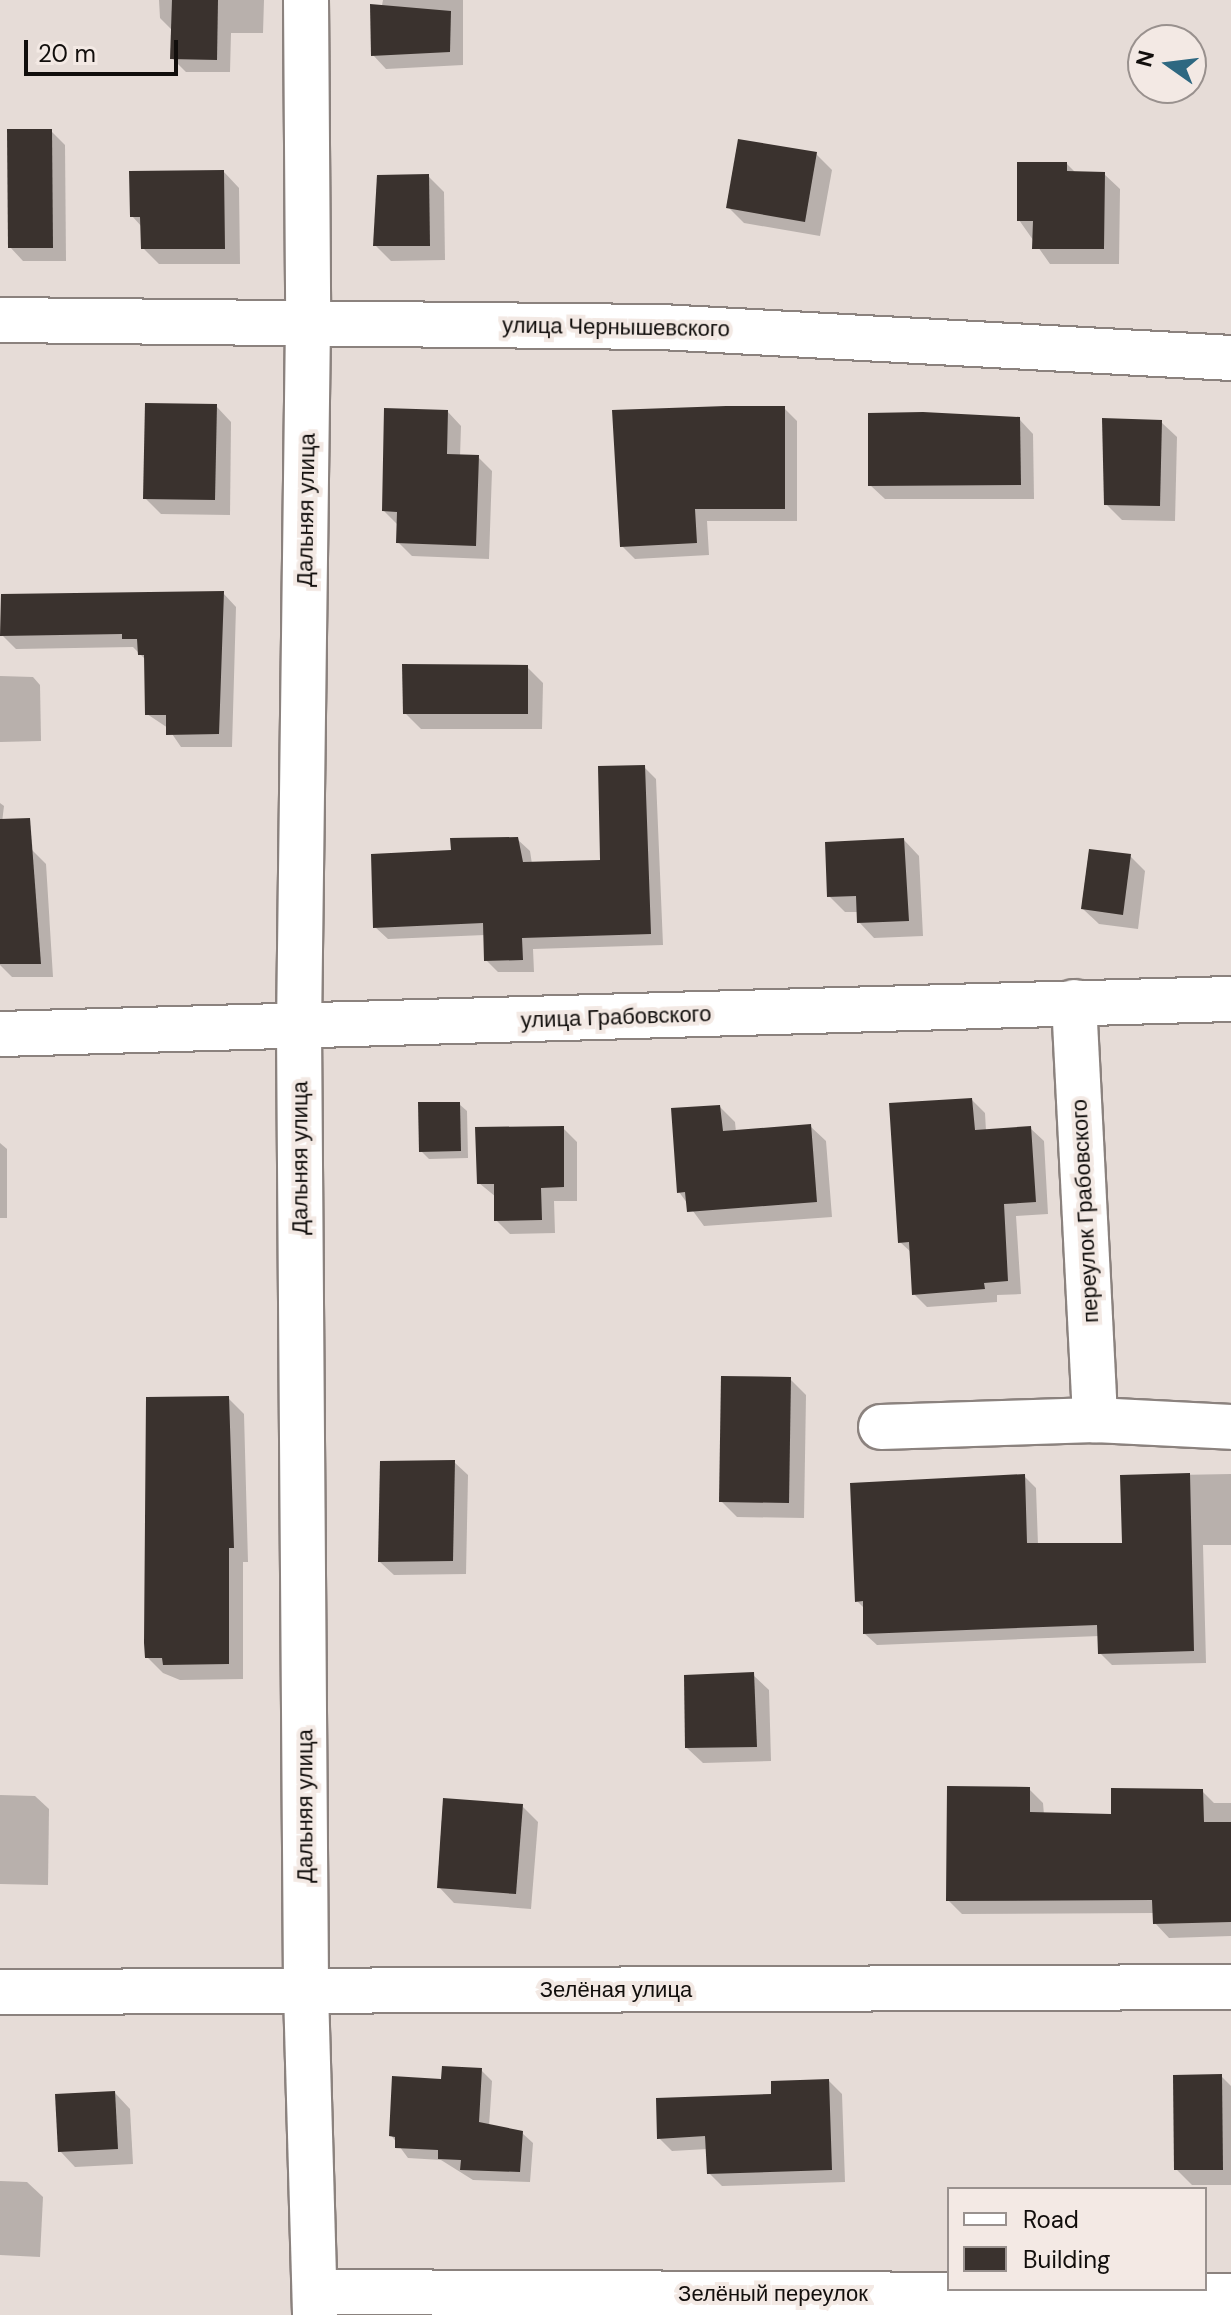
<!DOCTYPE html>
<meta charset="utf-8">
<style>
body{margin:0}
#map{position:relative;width:1231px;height:2315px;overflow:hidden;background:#e6dcd7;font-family:"DM Sans",sans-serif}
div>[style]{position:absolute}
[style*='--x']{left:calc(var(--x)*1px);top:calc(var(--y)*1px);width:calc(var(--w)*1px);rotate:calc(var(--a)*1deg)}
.shadow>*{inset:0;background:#0003}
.building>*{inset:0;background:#3a322e}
.roads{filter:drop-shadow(2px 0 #8b827e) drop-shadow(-2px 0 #8b827e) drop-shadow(0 2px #8b827e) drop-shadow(0 -2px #8b827e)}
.street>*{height:44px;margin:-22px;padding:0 22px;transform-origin:22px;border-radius:22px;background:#fff}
span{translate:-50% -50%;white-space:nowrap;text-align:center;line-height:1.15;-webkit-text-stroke:8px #f3e9e4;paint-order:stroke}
.street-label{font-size:22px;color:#110e0c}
.legend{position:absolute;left:947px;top:2187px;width:260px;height:104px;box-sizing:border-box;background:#f3e9e4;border:2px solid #99918e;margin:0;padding:10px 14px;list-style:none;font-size:24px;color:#110e0c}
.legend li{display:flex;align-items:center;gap:16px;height:40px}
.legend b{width:40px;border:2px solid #99918e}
.north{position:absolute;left:1127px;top:24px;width:80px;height:80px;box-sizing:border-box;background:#f3e9e4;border:2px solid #99918e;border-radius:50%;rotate:284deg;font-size:22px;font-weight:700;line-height:32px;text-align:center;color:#110e0c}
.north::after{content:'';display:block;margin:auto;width:28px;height:36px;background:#2e6881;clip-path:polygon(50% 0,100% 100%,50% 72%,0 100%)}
.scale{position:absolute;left:24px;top:40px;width:154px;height:36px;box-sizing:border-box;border:4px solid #110e0c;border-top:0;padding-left:10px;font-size:24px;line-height:28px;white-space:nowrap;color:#110e0c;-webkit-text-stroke:6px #f3e9e4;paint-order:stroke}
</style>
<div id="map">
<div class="shadow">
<div style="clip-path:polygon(159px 0,264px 0,263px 33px,231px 33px,230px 72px,186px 72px,172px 58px,173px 31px,160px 18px)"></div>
<div style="clip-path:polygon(383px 0,463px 0,463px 65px,386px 69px,373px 55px)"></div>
<div style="clip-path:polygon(51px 131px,65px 145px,66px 261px,23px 261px,10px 247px)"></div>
<div style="clip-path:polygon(816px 154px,832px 170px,820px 236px,744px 223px,728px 207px)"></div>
<div style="clip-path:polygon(1067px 164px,1076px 173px,1104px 174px,1120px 189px,1119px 264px,1050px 264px,1019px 220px)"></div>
<div style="clip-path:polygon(224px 172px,239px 188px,240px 264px,159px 264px,143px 248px,142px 227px,132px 216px)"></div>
<div style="clip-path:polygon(428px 176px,444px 192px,445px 260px,391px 261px,376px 246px)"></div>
<div style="clip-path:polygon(216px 406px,231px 422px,230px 515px,161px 514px,145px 498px)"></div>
<div style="clip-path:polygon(784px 408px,797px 421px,797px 521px,707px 521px,709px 555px,635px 559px,622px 546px)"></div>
<div style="clip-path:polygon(448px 412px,461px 426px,460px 457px,478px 457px,492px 471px,489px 559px,412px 556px,398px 542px,398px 525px,384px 511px)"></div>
<div style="clip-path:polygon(1019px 419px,1033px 434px,1034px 499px,885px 499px,870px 485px)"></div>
<div style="clip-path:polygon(1104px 420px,1161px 422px,1177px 437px,1175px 521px,1122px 520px,1106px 504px)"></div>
<div style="clip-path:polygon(223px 593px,236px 607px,232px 747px,181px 747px,168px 728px,147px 714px,146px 660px,133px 647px,16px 649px,2px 635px)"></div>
<div style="clip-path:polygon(527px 667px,543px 683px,542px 729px,421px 729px,405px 713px)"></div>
<div style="clip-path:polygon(0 676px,33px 677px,40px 685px,41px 741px,0 742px)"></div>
<div style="clip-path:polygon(644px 767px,656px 779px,663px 945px,533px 949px,534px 972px,498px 972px,486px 960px,485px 935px,388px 939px,375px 927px,517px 839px,530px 851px,532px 864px,602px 862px)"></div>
<div style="clip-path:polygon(0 803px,4px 806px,0 839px)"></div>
<div style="clip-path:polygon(904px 840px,919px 856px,923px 936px,874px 938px,859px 922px,858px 912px,845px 912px,829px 896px)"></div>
<div style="clip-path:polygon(0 850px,32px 850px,46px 864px,53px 977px,12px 977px,0 965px)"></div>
<div style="clip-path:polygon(1130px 856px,1145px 871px,1138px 929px,1099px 924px,1083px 909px)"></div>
<div style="clip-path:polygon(972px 1100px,985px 1113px,986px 1131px,1030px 1128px,1044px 1141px,1048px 1214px,1016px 1216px,1021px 1294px,997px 1295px,997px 1302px,927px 1307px,914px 1294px,912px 1253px,900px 1242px)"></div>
<div style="clip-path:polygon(459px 1104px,467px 1111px,468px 1158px,429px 1159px,421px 1151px)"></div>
<div style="clip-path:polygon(720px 1107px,735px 1122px,736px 1132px,810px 1126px,826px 1141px,832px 1217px,704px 1226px,679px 1192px)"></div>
<div style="clip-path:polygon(563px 1128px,577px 1142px,577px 1201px,554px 1201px,555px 1233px,510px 1234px,496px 1220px,496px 1197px,479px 1183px)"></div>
<div style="clip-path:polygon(0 1143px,7px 1149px,7px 1218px,0 1218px)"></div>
<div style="clip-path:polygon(790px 1379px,806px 1395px,804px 1518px,737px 1517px,721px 1501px)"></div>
<div style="clip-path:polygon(228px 1398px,244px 1414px,248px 1562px,243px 1562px,243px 1679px,180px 1680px,163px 1673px,147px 1657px)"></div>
<div style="clip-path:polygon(454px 1462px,468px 1475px,466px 1574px,394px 1575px,380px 1562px)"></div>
<div style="clip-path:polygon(1231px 1474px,1231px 1545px,1203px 1545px,1206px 1663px,1112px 1665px,1100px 1653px,1099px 1636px,877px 1645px,865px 1634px,865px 1609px,857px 1601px,1024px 1476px,1036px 1488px,1038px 1545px,1124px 1545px,1122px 1476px)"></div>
<div style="clip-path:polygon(753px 1675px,769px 1690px,771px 1761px,703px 1763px,687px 1748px)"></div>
<div style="clip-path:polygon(1029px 1789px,1043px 1803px,1044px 1815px,1113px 1816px,1202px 1791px,1214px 1803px,1231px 1803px,1231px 1936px,1169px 1938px,1155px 1923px,1155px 1913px,962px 1914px,948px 1900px)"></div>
<div style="clip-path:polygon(0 1795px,35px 1796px,49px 1809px,48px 1885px,0 1884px)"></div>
<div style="clip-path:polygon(522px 1806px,538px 1822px,531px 1909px,454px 1903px,439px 1887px)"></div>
<div style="clip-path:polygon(481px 2070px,492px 2081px,489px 2126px,522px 2133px,533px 2143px,530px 2182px,473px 2180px,441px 2160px,408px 2158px,391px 2135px,443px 2081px)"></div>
<div style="clip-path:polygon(1221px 2076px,1231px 2086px,1231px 2185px,1192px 2185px,1176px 2169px)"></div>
<div style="clip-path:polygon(829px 2081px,842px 2094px,845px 2182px,722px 2186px,709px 2173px,707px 2149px,672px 2151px,659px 2138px)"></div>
<div style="clip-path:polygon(115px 2093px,130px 2109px,133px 2164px,75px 2167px,60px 2151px)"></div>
<div style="clip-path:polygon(0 2181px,27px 2182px,43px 2197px,40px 2257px,0 2255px)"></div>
</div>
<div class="building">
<div style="clip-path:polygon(172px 0,218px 0,217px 60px,170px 59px)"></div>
<div style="clip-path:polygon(370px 4px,451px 11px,450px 52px,371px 56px)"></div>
<div style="clip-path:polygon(7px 129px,52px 129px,53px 248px,8px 248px)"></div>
<div style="clip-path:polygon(738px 139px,817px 152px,805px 222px,726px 208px)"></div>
<div style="clip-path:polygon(1017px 162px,1067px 162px,1067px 171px,1105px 172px,1104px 249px,1032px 249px,1033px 221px,1017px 221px)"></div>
<div style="clip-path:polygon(224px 170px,225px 249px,141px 249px,140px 217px,130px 217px,129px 171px)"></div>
<div style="clip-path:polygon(429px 174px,430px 246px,373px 246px,377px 175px)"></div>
<div style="clip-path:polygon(145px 403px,217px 404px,215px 500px,143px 499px)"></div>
<div style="clip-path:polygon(726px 406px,785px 406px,785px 509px,695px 509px,697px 543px,620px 547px,612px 410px)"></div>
<div style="clip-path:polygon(384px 408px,448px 410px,447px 454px,479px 455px,476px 546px,396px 543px,397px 512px,382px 511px)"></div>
<div style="clip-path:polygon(923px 412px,1020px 417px,1021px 485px,868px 486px,868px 413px)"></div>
<div style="clip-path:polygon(1102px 418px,1162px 420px,1160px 506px,1104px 505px)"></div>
<div style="clip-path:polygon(224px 591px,219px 734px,166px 735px,166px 715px,145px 715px,144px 655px,138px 655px,137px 639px,122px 639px,122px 634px,0 636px,1px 594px)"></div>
<div style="clip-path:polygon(402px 664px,528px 665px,528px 714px,403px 714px)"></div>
<div style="clip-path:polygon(645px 765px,651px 934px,522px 938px,523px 960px,484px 961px,483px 923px,373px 928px,371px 854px,451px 850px,450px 838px,518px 837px,523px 862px,600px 860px,598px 766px)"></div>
<div style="clip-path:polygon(30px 818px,41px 964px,0 964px,0 819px)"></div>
<div style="clip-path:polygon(904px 838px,909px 921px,857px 923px,856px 896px,827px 897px,825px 842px)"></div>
<div style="clip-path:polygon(1089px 849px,1131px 854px,1123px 915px,1081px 909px)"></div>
<div style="clip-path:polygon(972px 1098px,975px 1130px,1031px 1126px,1036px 1202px,1004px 1204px,1008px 1281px,984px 1283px,985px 1289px,912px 1295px,909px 1242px,898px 1243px,889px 1103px)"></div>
<div style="clip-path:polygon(418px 1102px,460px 1102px,461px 1151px,419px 1152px)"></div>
<div style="clip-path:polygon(720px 1105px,723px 1131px,811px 1124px,817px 1202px,687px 1212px,685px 1192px,677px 1193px,671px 1108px)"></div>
<div style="clip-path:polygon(564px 1126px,564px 1187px,541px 1188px,542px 1220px,494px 1221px,494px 1184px,477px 1184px,475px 1127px)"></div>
<div style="clip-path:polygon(721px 1376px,791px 1377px,789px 1503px,719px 1502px)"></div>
<div style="clip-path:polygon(229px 1396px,234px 1548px,229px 1548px,229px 1664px,163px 1665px,162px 1658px,145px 1658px,144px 1643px,146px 1397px)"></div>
<div style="clip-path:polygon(455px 1460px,453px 1561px,378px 1562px,380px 1461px)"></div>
<div style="clip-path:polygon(1190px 1473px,1194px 1651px,1098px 1654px,1097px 1625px,863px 1634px,863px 1601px,855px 1602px,850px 1483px,1025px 1474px,1027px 1543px,1122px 1543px,1120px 1475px)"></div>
<div style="clip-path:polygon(754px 1672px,757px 1747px,685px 1748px,684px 1675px)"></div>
<div style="clip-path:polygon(947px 1786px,1030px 1787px,1030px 1812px,1111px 1814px,1111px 1788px,1203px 1789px,1204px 1822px,1231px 1822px,1231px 1922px,1153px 1924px,1152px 1900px,946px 1901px)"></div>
<div style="clip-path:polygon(443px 1798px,523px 1804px,516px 1894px,437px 1888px)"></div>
<div style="clip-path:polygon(442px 2066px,482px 2068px,479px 2122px,523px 2131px,520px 2172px,460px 2170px,461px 2160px,438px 2159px,438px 2150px,395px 2148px,395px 2137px,389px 2136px,392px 2076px,441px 2079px)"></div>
<div style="clip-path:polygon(1222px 2074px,1223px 2170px,1174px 2170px,1173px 2075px)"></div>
<div style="clip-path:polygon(829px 2079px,832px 2170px,707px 2174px,705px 2136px,657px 2139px,656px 2098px,771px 2094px,771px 2081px)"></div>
<div style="clip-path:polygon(115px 2091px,118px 2149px,58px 2152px,55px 2094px)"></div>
</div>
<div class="roads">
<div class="street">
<div style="--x:306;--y:0;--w:323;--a:89.6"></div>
<div style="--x:308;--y:323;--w:705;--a:90.73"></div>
<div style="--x:299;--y:1028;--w:963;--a:89.58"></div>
<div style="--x:306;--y:1991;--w:324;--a:88.4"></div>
<div style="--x:0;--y:320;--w:661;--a:0.61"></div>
<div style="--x:661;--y:327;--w:571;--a:3.11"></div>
<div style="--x:1074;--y:1002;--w:419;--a:87.1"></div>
<div style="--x:0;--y:1034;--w:1231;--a:-1.63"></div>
<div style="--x:881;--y:1427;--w:214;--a:-1.9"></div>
<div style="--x:1095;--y:1420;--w:136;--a:2.9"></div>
<div style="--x:0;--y:1992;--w:1231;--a:-0.23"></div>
<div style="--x:315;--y:2292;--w:916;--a:0.25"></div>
</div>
</div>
<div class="street-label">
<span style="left:616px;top:327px;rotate:1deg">улица Чернышевского</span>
<span style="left:306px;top:510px;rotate:-89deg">Дальняя улица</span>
<span style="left:616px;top:1017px;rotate:-2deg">улица Грабовского</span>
<span style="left:300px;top:1158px;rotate:-90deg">Дальняя улица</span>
<span style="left:1085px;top:1211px;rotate:-93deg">переулок Грабовского</span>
<span style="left:305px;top:1806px;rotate:-90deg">Дальняя улица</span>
<span style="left:616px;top:1990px">Зелёная улица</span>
<span style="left:773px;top:2294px">Зелёный переулок</span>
</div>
<ul class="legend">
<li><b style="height:10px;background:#fff"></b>Road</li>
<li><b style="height:22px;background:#3a322e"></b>Building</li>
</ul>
<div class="north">N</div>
<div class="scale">20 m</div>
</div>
